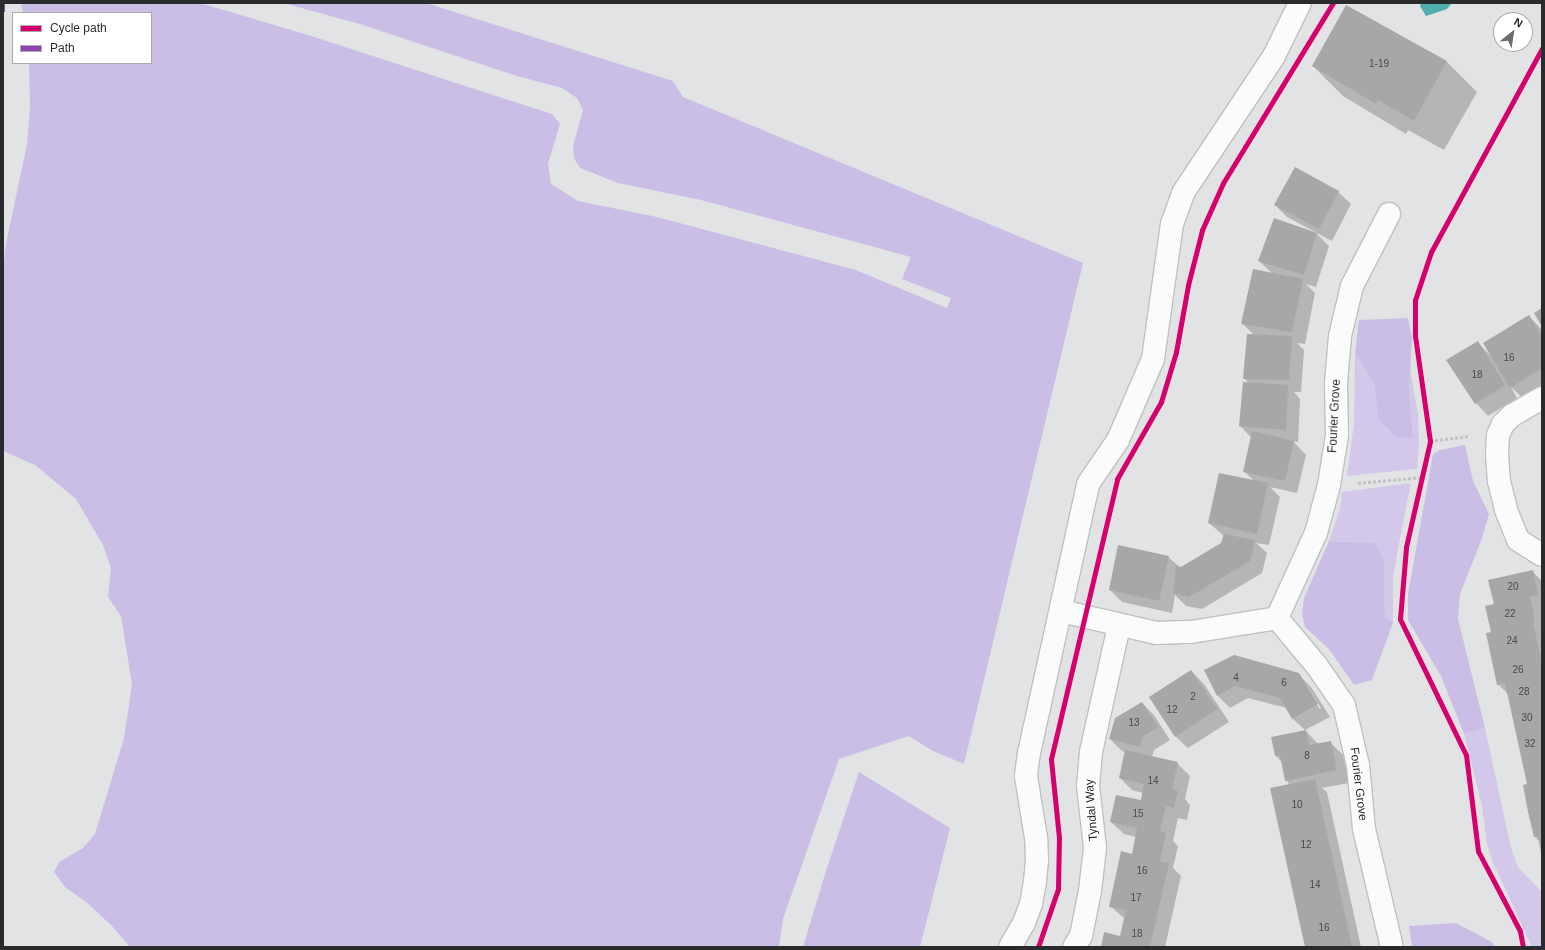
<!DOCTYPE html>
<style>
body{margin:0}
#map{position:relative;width:1545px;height:950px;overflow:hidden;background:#e1e3e5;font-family:Arial,sans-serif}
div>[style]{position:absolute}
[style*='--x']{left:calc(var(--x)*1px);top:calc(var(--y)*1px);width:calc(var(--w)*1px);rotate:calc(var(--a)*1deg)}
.green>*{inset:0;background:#d3c8ea}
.forest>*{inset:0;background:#cbbee6}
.water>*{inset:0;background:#50aead}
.shadow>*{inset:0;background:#0003}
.building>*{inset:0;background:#a6a7a8}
.path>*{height:2.5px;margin-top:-1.25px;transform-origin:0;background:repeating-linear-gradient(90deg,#c2c3c4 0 3px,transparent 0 5px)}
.roads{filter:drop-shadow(1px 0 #bfc0c1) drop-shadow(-1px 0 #bfc0c1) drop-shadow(0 1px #bfc0c1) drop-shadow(0 -1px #bfc0c1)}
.street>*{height:22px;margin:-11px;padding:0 11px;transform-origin:11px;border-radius:11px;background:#fafbfb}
.quiet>*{height:4px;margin-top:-2px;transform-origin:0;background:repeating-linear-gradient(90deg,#8e44ad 0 8px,transparent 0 12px)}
.cycleway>*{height:5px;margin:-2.5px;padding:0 2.5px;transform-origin:2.5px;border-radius:2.5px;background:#d6006c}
span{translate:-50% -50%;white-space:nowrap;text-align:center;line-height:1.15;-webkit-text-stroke:3px #fff;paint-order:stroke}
.number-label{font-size:10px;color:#494a4b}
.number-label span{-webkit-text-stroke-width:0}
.street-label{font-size:12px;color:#2a2b2c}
.frame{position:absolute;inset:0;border:4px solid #2a2b2c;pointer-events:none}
.legend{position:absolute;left:12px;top:12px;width:140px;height:52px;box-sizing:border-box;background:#fff;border:1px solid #aaaaab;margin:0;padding:5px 7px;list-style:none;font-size:12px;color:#2a2b2c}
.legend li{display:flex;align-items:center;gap:8px;height:20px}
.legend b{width:20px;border:1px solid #aaaaab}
.north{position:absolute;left:1493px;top:12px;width:40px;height:40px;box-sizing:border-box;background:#fff;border:1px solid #aaaaab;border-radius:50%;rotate:30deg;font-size:11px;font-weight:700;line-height:16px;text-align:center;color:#2a2b2c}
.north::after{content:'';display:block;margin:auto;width:14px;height:18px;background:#6a6b6d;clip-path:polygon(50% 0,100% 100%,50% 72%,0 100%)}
</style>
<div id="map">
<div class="green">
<div style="clip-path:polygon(1355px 353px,1374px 384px,1378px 419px,1413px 439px,1409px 388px,1410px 367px,1418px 415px,1419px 444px,1417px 469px,1347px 476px,1354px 423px)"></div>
<div style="clip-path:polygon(1411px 483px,1401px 533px,1393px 578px,1393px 623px,1385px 616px,1384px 561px,1356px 542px,1329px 541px,1340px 509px,1342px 492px)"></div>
<div style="clip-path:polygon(1485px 728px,1511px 848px,1518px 867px,1542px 892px,1542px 947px,1532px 947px,1492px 860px,1487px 844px,1482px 806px,1464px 734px)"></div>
</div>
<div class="forest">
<div style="clip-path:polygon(21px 3px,200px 3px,308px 35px,552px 114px,560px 124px,548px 164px,551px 184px,578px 201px,657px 217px,856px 270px,947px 308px,951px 298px,902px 279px,911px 257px,701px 200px,618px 183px,580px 168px,574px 158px,573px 146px,583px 110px,577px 98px,562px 88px,517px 76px,360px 24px,283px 3px,426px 3px,673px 81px,683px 97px,1083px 263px,964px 764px,931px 750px,909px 736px,839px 759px,783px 919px,779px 947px,130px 947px,111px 925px,86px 902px,65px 887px,54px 872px,59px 862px,83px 848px,95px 834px,124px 738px,132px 684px,121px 616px,108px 597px,111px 568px,103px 545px,76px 499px,35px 465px,3px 451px,3px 270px,6px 244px,27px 144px,30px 107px,29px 63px,151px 63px,151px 13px,23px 13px)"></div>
<div style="clip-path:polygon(1408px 318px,1412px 339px,1409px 388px,1413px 439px,1396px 437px,1378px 419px,1374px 384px,1355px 353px,1359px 320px)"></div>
<div style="clip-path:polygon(1465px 445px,1473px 481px,1489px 514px,1481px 541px,1460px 594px,1458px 619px,1485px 728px,1464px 734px,1441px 676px,1408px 620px,1408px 594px,1433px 454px,1440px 450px)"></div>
<div style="clip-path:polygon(1329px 541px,1375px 543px,1384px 561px,1385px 616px,1393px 623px,1372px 680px,1354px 685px,1329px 649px,1305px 627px,1302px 614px,1304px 598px)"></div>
<div style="clip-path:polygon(859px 772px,950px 828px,920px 947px,803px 947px,825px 874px)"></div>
<div style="clip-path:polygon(1456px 923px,1492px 942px,1495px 947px,1412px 947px,1409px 926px)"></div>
</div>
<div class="water">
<div style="clip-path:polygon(1421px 3px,1452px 3px,1447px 9px,1426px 16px,1420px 6px)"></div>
</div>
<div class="shadow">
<div style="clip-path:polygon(1347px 6px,1447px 62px,1477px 92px,1444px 150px,1408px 130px,1406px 134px,1343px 96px,1313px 66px)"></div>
<div style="clip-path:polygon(1338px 192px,1351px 204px,1332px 241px,1287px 217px,1275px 205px)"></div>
<div style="clip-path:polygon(1316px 233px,1329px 246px,1316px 287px,1306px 284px,1315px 293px,1305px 344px,1297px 343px,1304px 350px,1301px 392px,1294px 392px,1300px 399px,1298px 442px,1293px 441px,1306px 455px,1297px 493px,1270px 487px,1280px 497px,1269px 545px,1256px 543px,1267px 553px,1262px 573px,1202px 609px,1186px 606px,1175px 595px,1172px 613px,1122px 602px,1110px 590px,1168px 557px,1181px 568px,1222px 544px,1224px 536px,1209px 523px,1254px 481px,1244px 471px,1252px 438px,1240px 426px,1249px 384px,1244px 378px,1254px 335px,1242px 323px,1273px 274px,1259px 261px)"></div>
<div style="clip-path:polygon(1529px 316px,1542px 330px,1542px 388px,1524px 399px,1511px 387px,1517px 398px,1488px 416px,1476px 403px,1477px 342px,1492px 357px)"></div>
<div style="clip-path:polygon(1532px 571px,1542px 581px,1542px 851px,1540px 842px,1535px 837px,1528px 784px,1508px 694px,1498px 684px,1492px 633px,1495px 605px)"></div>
<div style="clip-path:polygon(evenodd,1206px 670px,1298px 674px,1311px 687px,1330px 717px,1305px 730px,1318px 744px,1330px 742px,1343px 755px,1349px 783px,1322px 788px,1327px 792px,1361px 947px,1306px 947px,1290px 785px,1286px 780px,1282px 762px,1276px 756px,1272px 738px,1306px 731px,1292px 718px,1287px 708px,1248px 698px,1230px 708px,1218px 696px,1206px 670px,1304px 684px,1306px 684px,1321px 708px,1320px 709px,1304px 684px)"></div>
<div style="clip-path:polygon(1191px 671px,1204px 684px,1229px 722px,1188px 748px,1175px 736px)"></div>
<div style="clip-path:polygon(1142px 703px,1154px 715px,1170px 740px,1154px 750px,1152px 757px,1177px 763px,1190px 776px,1185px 799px,1190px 805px,1187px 820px,1178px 818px,1173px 841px,1178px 846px,1173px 868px,1181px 876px,1165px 947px,1102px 947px,1121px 937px,1125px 919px,1110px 906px,1132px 855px,1136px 837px,1124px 834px,1111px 822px,1142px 801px,1143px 793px,1132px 790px,1120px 778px,1126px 752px,1122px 751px,1110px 739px)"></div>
</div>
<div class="building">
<div style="clip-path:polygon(1346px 5px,1447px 61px,1414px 121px,1378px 100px,1376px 104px,1312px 66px)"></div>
<div style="clip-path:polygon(1295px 167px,1339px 191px,1319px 229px,1274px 205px)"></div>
<div style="clip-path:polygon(1274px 218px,1317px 233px,1304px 275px,1258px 261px)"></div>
<div style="clip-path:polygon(1253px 269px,1303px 279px,1292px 332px,1241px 324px)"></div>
<div style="clip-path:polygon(1542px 308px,1542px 327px,1534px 313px)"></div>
<div style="clip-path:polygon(1529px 315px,1542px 336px,1542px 368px,1510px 388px,1483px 343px)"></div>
<div style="clip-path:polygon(1247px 334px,1292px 336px,1289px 380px,1243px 379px)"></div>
<div style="clip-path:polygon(1478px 341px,1505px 385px,1475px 404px,1446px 360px)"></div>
<div style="clip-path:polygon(1243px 382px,1288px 385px,1286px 430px,1239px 426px)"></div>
<div style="clip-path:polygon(1252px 431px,1294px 441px,1285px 481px,1243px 472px)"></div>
<div style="clip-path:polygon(1219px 473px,1268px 483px,1257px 534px,1208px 523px)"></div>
<div style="clip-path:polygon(1224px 534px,1255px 540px,1250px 561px,1189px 597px,1173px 593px,1176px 566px,1181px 567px,1221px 543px)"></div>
<div style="clip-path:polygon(1118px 545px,1169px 556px,1159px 601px,1109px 590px)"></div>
<div style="clip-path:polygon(1533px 570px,1538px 595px,1530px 597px,1535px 622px,1533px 623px,1542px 664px,1541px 853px,1538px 836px,1534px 837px,1528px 812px,1523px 785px,1527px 784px,1505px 683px,1497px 685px,1486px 633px,1491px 632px,1485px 606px,1494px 604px,1488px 580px)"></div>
<div style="clip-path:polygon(1234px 655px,1299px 673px,1318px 704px,1292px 719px,1280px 698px,1235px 686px,1217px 696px,1204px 670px)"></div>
<div style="clip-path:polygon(1191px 670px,1217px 709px,1175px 737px,1149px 697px)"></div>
<div style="clip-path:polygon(1142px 702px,1158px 727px,1142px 737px,1140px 747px,1109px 739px,1115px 718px)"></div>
<div style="clip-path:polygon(1306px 730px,1309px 745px,1331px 741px,1337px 770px,1285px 781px,1280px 755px,1275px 756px,1271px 737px)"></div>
<div style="clip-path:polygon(1125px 750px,1178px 762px,1172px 789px,1178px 791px,1174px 808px,1166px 806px,1160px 831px,1166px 833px,1160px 861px,1169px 863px,1150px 947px,1101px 947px,1104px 932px,1120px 936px,1126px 910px,1109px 907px,1121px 851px,1132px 854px,1137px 828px,1110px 822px,1116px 795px,1141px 800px,1144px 784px,1119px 778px)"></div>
<div style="clip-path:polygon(1315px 779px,1333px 860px,1352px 947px,1305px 947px,1270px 788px)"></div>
</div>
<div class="path">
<div style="--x:1430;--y:441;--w:40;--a:-7.1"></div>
<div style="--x:1358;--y:483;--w:65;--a:-5.3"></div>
</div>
<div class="roads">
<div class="street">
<div style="--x:1542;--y:398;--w:34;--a:150"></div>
<div style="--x:1512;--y:415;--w:13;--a:135"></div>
<div style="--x:1503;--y:424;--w:12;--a:114"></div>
<div style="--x:1498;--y:435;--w:19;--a:93"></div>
<div style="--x:1497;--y:454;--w:27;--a:86"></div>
<div style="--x:1499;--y:481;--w:30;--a:76"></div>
<div style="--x:1506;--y:510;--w:32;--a:68"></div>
<div style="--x:1518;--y:540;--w:28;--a:32"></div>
<div style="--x:1061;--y:611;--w:98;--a:13"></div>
<div style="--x:1156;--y:633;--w:35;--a:-2"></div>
<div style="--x:1191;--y:632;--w:87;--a:-9.2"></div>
<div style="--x:1277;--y:618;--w:94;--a:-65.4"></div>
<div style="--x:1316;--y:533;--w:50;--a:-74.8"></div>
<div style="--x:1329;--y:485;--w:51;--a:-80.9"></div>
<div style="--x:1337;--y:435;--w:52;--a:-91.1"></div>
<div style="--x:1336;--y:383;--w:47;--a:-85.1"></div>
<div style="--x:1340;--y:336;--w:51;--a:-76.5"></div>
<div style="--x:1352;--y:286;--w:81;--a:-62.8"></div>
<div style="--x:1277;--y:618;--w:62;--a:50.2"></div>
<div style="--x:1317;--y:666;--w:47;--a:55.3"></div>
<div style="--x:1344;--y:705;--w:62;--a:76.9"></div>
<div style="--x:1358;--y:765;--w:64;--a:84.6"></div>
<div style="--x:1364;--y:829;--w:121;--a:76.7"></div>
<div style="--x:1010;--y:947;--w:28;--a:-60"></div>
<div style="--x:1024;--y:923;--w:20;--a:-70"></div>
<div style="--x:1031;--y:904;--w:22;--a:-80"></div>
<div style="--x:1035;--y:882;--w:21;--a:-85"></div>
<div style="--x:1037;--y:861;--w:23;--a:-92"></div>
<div style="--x:1036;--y:838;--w:63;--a:-99.2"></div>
<div style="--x:1026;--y:776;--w:23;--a:-83"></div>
<div style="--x:1029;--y:753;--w:275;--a:-77.6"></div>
<div style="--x:1088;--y:484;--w:53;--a:-55.7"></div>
<div style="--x:1118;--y:440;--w:88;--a:-66.6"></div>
<div style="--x:1153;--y:359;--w:136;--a:-82"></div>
<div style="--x:1172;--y:224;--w:33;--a:-70"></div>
<div style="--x:1183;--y:193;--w:164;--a:-56.4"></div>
<div style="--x:1274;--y:56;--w:59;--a:-63.9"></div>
<div style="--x:1074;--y:947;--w:13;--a:-58"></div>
<div style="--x:1081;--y:936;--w:46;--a:-78.7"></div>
<div style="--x:1090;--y:891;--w:43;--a:-83.4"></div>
<div style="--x:1095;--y:848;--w:62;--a:-96.4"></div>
<div style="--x:1088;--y:786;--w:34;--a:-85"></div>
<div style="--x:1091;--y:752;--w:129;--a:-77.5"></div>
</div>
</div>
<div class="quiet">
<div style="--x:3;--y:12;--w:9;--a:-90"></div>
</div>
<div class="cycleway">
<div style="--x:1038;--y:947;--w:61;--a:-71"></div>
<div style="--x:1058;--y:889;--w:51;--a:-88.9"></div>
<div style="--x:1059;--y:838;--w:79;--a:-95.8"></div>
<div style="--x:1051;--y:759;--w:288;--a:-76.7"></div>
<div style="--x:1117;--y:479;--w:89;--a:-60.3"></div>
<div style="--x:1161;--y:402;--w:52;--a:-73.3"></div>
<div style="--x:1176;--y:352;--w:68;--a:-79.8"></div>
<div style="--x:1188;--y:285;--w:57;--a:-75.7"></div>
<div style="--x:1202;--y:230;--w:51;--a:-65.9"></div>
<div style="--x:1223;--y:183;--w:211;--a:-58.6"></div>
<div style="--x:1523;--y:947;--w:16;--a:-101"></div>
<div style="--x:1520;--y:931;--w:90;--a:-117.7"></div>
<div style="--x:1478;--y:851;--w:97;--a:-97.1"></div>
<div style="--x:1466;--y:755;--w:151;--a:-115.9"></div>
<div style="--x:1400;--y:619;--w:72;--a:-85.2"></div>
<div style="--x:1406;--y:547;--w:109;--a:-77.2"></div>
<div style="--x:1430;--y:441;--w:107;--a:-98.1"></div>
<div style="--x:1415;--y:335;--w:35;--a:-90"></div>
<div style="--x:1415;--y:300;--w:51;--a:-71.6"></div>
<div style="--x:1431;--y:252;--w:232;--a:-61.4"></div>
</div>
<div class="number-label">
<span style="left:1379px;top:64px">1-19</span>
<span style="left:1509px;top:358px">16</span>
<span style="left:1477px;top:375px">18</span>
<span style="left:1513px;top:587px">20</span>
<span style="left:1510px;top:614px">22</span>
<span style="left:1512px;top:641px">24</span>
<span style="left:1518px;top:670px">26</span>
<span style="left:1236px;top:678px">4</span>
<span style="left:1284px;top:683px">6</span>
<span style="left:1524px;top:692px">28</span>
<span style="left:1193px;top:697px">2</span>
<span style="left:1172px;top:710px">12</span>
<span style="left:1527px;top:718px">30</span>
<span style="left:1134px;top:723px">13</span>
<span style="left:1530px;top:744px">32</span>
<span style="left:1307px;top:756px">8</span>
<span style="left:1153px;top:781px">14</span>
<span style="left:1297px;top:805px">10</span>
<span style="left:1138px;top:814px">15</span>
<span style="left:1306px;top:845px">12</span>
<span style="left:1142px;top:871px">16</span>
<span style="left:1315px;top:885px">14</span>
<span style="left:1136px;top:898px">17</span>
<span style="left:1324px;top:928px">16</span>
<span style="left:1137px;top:934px">18</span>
</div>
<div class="street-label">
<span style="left:1335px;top:416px;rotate:-87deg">Fourier Grove</span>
<span style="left:1358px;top:784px;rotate:83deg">Fourier Grove</span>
<span style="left:1092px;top:810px;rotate:-94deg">Tyndal Way</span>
</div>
<div class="frame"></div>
<ul class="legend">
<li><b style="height:5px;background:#d6006c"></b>Cycle path</li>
<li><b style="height:5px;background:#8e44ad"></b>Path</li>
</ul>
<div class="north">N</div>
</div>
